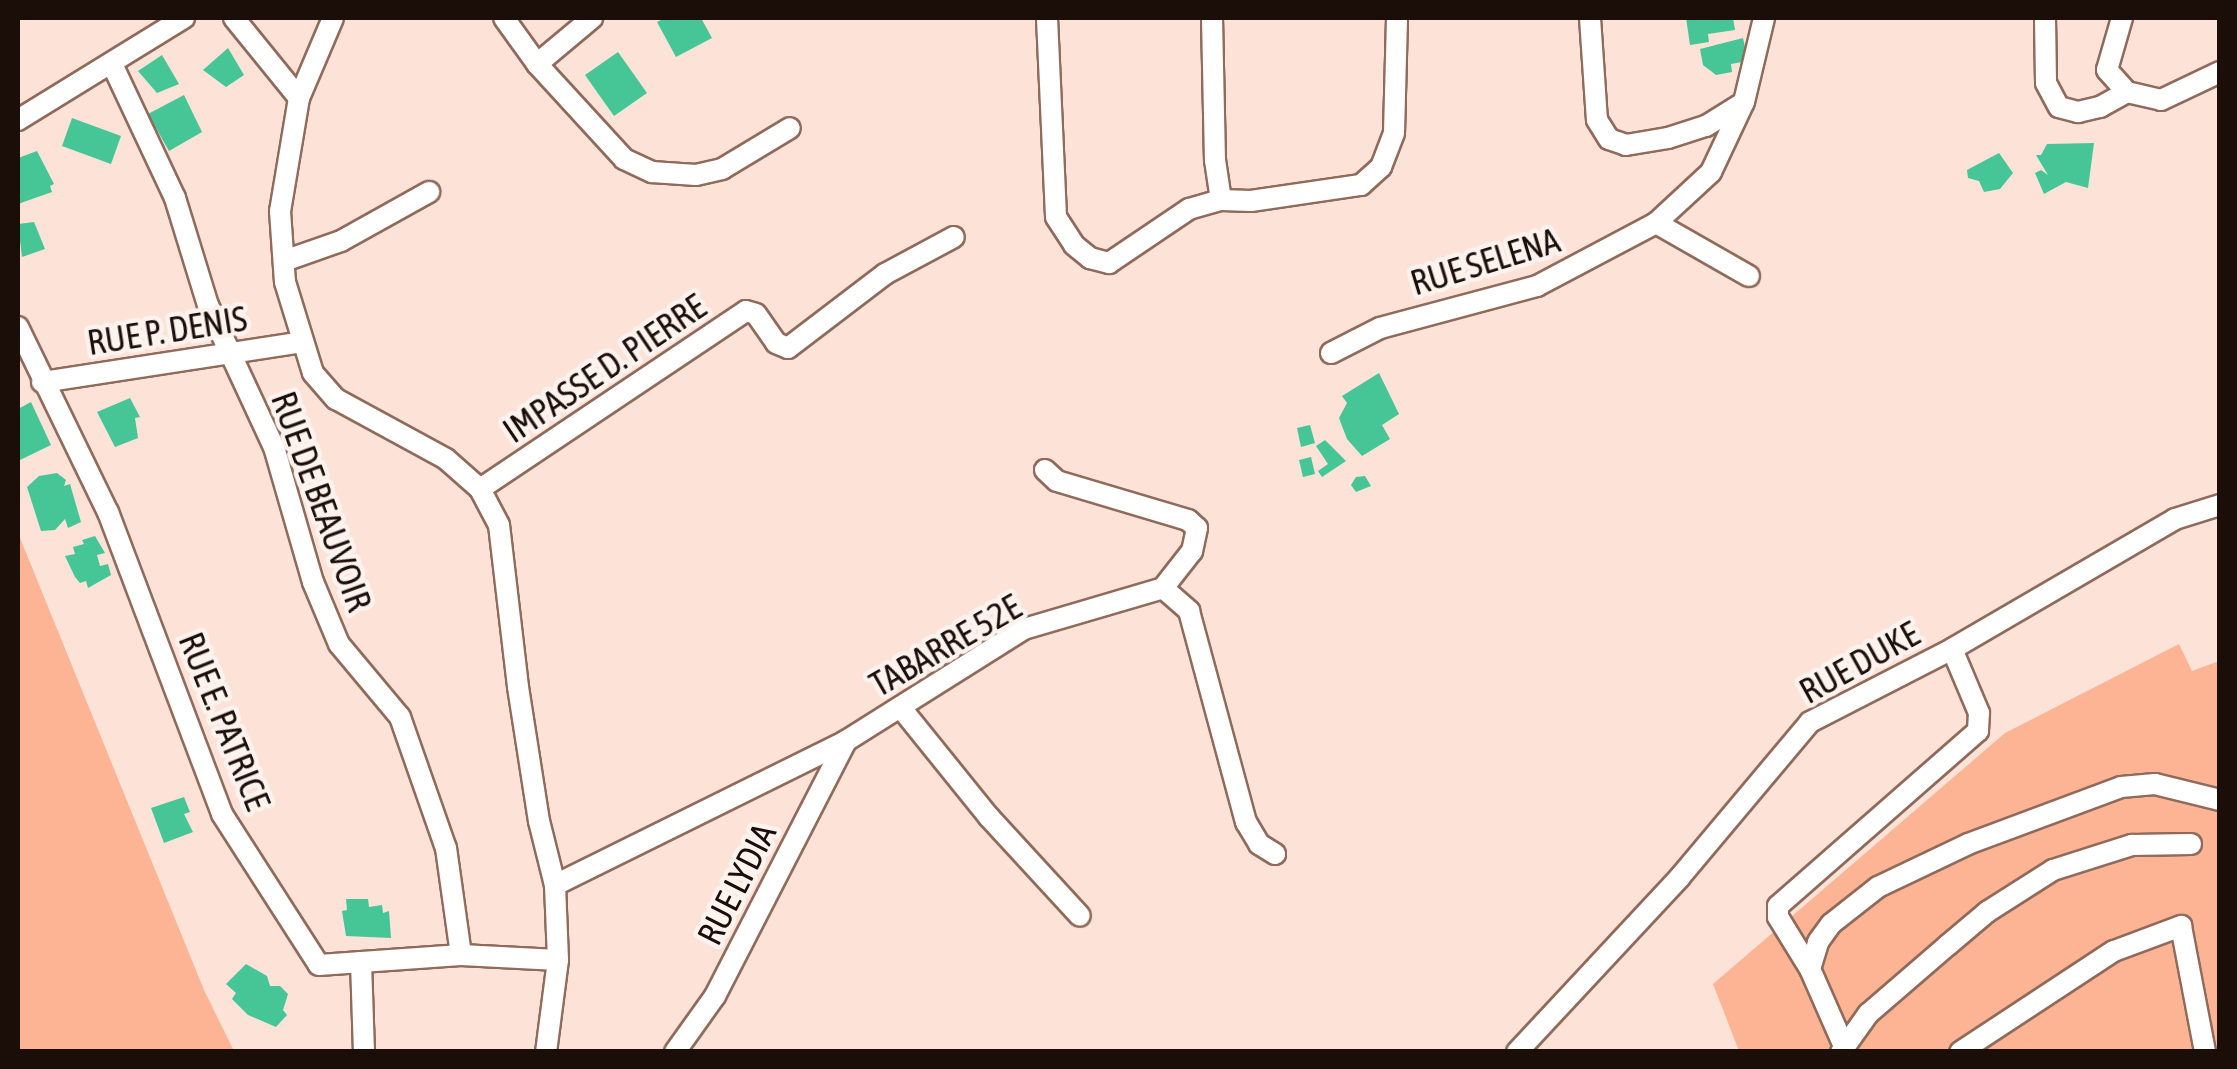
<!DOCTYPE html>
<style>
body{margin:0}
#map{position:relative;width:2237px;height:1069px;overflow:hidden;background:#fce2d7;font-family:"Asap Condensed",sans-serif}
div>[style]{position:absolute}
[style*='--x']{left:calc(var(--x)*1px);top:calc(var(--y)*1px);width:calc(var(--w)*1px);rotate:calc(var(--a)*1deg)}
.green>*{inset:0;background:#fcb495}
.building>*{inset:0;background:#46c696}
.roads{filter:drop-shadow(2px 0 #906a5a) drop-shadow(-2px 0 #906a5a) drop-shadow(0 2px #906a5a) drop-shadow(0 -2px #906a5a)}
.minor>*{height:20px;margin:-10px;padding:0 10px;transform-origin:10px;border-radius:10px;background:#fff}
span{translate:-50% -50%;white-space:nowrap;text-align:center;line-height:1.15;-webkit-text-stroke:9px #fcf3ef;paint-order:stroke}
.street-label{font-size:35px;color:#1b0d07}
.frame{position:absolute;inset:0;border:20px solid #1b0d07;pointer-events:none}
</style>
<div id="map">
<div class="green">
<div style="clip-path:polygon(18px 533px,204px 990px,234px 1051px,18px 1051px)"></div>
<div style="clip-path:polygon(2179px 644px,2192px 671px,2219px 661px,2219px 1051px,1739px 1051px,1713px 984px,2005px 733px)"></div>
</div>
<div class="building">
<div style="clip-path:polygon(665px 18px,701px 18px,712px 38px,676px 57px,657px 22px)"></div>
<div style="clip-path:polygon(1686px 18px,1733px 18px,1735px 30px,1708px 34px,1709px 42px,1690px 45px)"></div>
<div style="clip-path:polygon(1743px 38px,1748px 61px,1731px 64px,1732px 72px,1716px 75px,1703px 65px,1700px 49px)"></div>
<div style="clip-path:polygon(228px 48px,244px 75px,226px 87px,203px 70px)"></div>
<div style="clip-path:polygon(618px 52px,647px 93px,614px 116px,585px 75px)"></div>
<div style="clip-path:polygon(162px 55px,179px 84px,157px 93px,138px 71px)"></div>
<div style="clip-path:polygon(184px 95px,202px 132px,169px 151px,148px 114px)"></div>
<div style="clip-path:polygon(72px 118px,121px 136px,111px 164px,62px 146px)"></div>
<div style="clip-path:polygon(2094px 143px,2088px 188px,2066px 182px,2044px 194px,2035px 173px,2041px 170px,2048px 175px,2036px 155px,2041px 155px,2047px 144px)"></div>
<div style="clip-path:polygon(37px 151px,54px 184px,50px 186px,52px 192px,18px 204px,18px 158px)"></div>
<div style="clip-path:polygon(1999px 153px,2013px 173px,2000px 189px,1984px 192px,1979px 181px,1968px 178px,1967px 170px)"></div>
<div style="clip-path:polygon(34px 222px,45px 249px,22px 257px,18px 224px)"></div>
<div style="clip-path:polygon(1379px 373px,1399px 414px,1382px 425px,1390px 439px,1362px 456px,1347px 439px,1339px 418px,1347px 403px,1342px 396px)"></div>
<div style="clip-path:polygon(130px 398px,140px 417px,135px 418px,138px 438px,115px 447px,97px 412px)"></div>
<div style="clip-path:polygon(31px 402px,51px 445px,18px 461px,18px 409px)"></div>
<div style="clip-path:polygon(1310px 425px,1315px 443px,1301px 447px,1297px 428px)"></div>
<div style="clip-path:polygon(1325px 440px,1346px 461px,1322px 477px,1318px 471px,1328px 464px,1316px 446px)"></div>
<div style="clip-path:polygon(1311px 457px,1315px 474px,1303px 477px,1299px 460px)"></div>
<div style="clip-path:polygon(57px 473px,66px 480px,64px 486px,70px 484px,81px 522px,68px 528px,65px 519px,55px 530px,41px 531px,27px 487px,39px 476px)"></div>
<div style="clip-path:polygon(1365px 476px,1371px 486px,1356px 492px,1351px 485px,1356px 477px)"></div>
<div style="clip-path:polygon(95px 536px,105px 553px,97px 555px,100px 566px,108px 564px,111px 575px,88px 588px,86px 581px,80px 583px,75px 577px,65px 556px,75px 554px,73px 547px,84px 544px,82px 540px)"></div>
<div style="clip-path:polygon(184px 797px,190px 812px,184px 814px,193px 832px,164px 843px,151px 808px)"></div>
<div style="clip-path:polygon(346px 899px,368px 899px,369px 907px,382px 905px,383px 913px,389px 911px,391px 938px,346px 936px,342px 911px,347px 910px)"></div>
<div style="clip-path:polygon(246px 964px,267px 976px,270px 986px,280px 986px,288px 994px,283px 1010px,287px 1015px,276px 1027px,248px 1015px,232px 999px,236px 993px,226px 984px)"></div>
</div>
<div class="roads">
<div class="minor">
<div style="--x:234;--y:18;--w:103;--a:50.9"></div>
<div style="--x:333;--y:18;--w:87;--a:113"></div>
<div style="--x:299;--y:98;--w:115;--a:99.5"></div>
<div style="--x:280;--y:211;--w:71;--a:86"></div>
<div style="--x:285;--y:282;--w:95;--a:72.9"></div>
<div style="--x:313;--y:373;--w:35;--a:49"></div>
<div style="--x:336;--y:399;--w:125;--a:28.6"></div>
<div style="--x:446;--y:459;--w:45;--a:41.4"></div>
<div style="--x:480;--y:489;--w:41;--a:62.2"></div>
<div style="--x:499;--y:525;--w:163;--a:83.3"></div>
<div style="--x:518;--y:687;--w:136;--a:81.1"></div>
<div style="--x:539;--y:821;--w:66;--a:76"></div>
<div style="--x:555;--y:885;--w:75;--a:87.7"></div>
<div style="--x:558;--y:960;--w:93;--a:97.4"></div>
<div style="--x:504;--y:18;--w:57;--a:54.3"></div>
<div style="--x:537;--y:64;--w:129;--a:47.5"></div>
<div style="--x:624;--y:159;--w:31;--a:25"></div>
<div style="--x:652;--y:172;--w:44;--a:3.9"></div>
<div style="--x:696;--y:175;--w:27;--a:-13"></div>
<div style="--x:722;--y:169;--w:79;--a:-31.1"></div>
<div style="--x:1047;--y:18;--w:199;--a:87.4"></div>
<div style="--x:1056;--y:217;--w:33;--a:57"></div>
<div style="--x:1074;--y:245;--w:21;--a:39"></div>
<div style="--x:1090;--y:258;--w:20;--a:15"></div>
<div style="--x:1109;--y:263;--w:97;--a:-34"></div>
<div style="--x:1189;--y:209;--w:33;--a:-16"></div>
<div style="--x:1221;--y:200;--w:30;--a:2"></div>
<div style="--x:1251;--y:201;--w:111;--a:-8.3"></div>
<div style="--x:1361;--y:185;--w:27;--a:-42"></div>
<div style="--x:1381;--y:167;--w:36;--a:-69"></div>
<div style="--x:1394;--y:133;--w:115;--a:-88.5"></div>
<div style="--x:1212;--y:18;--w:142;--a:88.8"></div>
<div style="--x:1215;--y:160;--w:40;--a:81.5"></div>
<div style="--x:1590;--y:18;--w:102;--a:86.1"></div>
<div style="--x:1597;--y:120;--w:22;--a:58"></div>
<div style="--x:1609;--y:139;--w:18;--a:19"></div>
<div style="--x:1626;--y:145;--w:43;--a:-9.5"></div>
<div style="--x:1668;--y:138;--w:40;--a:-18"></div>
<div style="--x:1706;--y:126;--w:44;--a:-31.9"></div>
<div style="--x:2045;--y:18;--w:65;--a:89.1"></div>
<div style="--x:2046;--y:83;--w:27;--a:62"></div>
<div style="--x:2059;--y:107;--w:20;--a:15"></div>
<div style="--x:2078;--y:112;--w:23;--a:-13"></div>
<div style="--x:2100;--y:107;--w:31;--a:-29"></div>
<div style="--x:2122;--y:18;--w:54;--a:106.1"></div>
<div style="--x:2107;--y:70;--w:30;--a:48"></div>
<div style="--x:2127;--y:92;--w:35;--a:13"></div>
<div style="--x:2161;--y:100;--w:65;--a:-25.4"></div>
<div style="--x:112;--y:64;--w:148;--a:64.8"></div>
<div style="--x:175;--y:198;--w:112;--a:72.9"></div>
<div style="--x:208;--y:305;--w:157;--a:65.1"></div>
<div style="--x:274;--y:447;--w:141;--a:73.9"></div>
<div style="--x:313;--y:582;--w:67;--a:67.2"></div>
<div style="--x:339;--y:644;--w:95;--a:50.1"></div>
<div style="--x:400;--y:717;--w:139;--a:70.7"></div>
<div style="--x:446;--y:848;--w:108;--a:82"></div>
<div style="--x:537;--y:64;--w:72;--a:-39.9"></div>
<div style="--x:18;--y:120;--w:195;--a:-31.6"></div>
<div style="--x:1656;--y:223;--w:107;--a:29.7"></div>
<div style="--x:284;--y:261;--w:60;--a:-19.3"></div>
<div style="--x:341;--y:241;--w:101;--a:-29.1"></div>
<div style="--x:18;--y:327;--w:206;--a:64.1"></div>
<div style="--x:108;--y:512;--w:323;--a:69.3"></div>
<div style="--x:222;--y:814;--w:179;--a:57.3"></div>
<div style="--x:319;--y:965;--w:142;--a:-4"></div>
<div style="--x:461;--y:955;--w:97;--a:3"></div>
<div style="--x:1331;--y:353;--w:55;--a:-27"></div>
<div style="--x:1380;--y:328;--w:163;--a:-15"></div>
<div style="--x:1537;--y:286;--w:135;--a:-27.9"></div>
<div style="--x:1656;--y:223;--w:75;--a:-42.8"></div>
<div style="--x:1711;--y:172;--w:77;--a:-64.8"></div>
<div style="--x:1744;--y:102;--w:86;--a:-76.6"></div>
<div style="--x:42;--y:382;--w:263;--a:-8.7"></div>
<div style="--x:1045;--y:470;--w:16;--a:43"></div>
<div style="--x:1057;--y:481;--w:137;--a:16.6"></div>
<div style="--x:1188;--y:520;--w:12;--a:42"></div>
<div style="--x:1197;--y:528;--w:24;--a:102"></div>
<div style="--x:1192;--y:551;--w:47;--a:128.1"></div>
<div style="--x:480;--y:489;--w:320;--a:-33.8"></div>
<div style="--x:746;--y:311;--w:10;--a:17"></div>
<div style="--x:756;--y:314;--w:35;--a:55"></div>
<div style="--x:776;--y:343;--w:13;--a:23"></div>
<div style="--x:788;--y:348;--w:122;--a:-37.3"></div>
<div style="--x:885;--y:274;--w:78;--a:-28.2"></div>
<div style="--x:901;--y:708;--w:140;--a:51.1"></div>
<div style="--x:989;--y:817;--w:134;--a:47.4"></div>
<div style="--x:555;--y:885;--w:325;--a:-26.3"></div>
<div style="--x:846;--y:741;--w:210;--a:-32.2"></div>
<div style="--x:1024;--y:629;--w:145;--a:-16.4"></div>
<div style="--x:1163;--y:588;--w:35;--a:41"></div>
<div style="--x:1189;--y:611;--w:219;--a:74.9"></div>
<div style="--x:1246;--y:822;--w:26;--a:59"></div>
<div style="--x:1259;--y:844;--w:19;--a:32"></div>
<div style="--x:361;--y:962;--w:90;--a:88.1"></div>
<div style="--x:1810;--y:969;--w:61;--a:-121.6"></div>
<div style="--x:1778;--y:917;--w:11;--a:-90"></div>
<div style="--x:1778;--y:906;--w:266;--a:-41.2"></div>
<div style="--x:1978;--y:731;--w:18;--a:-87"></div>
<div style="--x:1979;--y:713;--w:69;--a:-112.9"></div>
<div style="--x:1843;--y:1044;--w:82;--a:-113.7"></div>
<div style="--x:1810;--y:969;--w:28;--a:-73"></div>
<div style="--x:1818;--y:942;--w:22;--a:-54"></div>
<div style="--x:1831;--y:924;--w:60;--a:-38.2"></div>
<div style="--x:1878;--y:887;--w:100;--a:-25.5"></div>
<div style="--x:1968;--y:844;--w:163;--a:-20.4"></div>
<div style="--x:2121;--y:787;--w:34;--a:-5"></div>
<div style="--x:2155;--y:784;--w:67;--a:13.8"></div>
<div style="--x:675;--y:1052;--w:69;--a:-54.5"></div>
<div style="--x:715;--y:996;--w:287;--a:-62.8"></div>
<div style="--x:1517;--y:1052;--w:239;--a:-47"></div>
<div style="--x:1680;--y:877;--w:202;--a:-50"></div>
<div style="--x:1810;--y:722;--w:160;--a:-27.2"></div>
<div style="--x:1952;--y:649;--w:258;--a:-30.2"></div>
<div style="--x:2175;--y:519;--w:47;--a:-17.3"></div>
<div style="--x:1841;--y:1052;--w:47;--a:-54.6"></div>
<div style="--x:1868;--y:1014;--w:106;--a:-40.8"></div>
<div style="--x:1948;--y:945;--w:51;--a:-40.2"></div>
<div style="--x:1987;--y:912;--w:78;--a:-32.5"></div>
<div style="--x:2053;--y:870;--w:83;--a:-17.6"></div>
<div style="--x:2132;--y:845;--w:59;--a:-1"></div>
<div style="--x:1960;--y:1052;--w:184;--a:-33.3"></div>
<div style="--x:2114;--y:951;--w:72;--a:-20.5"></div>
<div style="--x:2181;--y:926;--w:128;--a:79.2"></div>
</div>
</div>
<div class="street-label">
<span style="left:1485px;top:261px;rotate:-17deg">RUE SELENA</span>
<span style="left:167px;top:330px;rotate:-9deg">RUE P. DENIS</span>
<span style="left:604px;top:368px;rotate:-34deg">IMPASSE D. PIERRE</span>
<span style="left:322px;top:501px;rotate:70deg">RUE DE BEAUVOIR</span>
<span style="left:945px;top:645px;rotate:-30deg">TABARRE 52E</span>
<span style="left:1859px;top:662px;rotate:-29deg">RUE DUKE</span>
<span style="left:225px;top:721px;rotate:68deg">RUE E. PATRICE</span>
<span style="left:736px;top:884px;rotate:-63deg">RUE LYDIA</span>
</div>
<div class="frame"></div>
</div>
